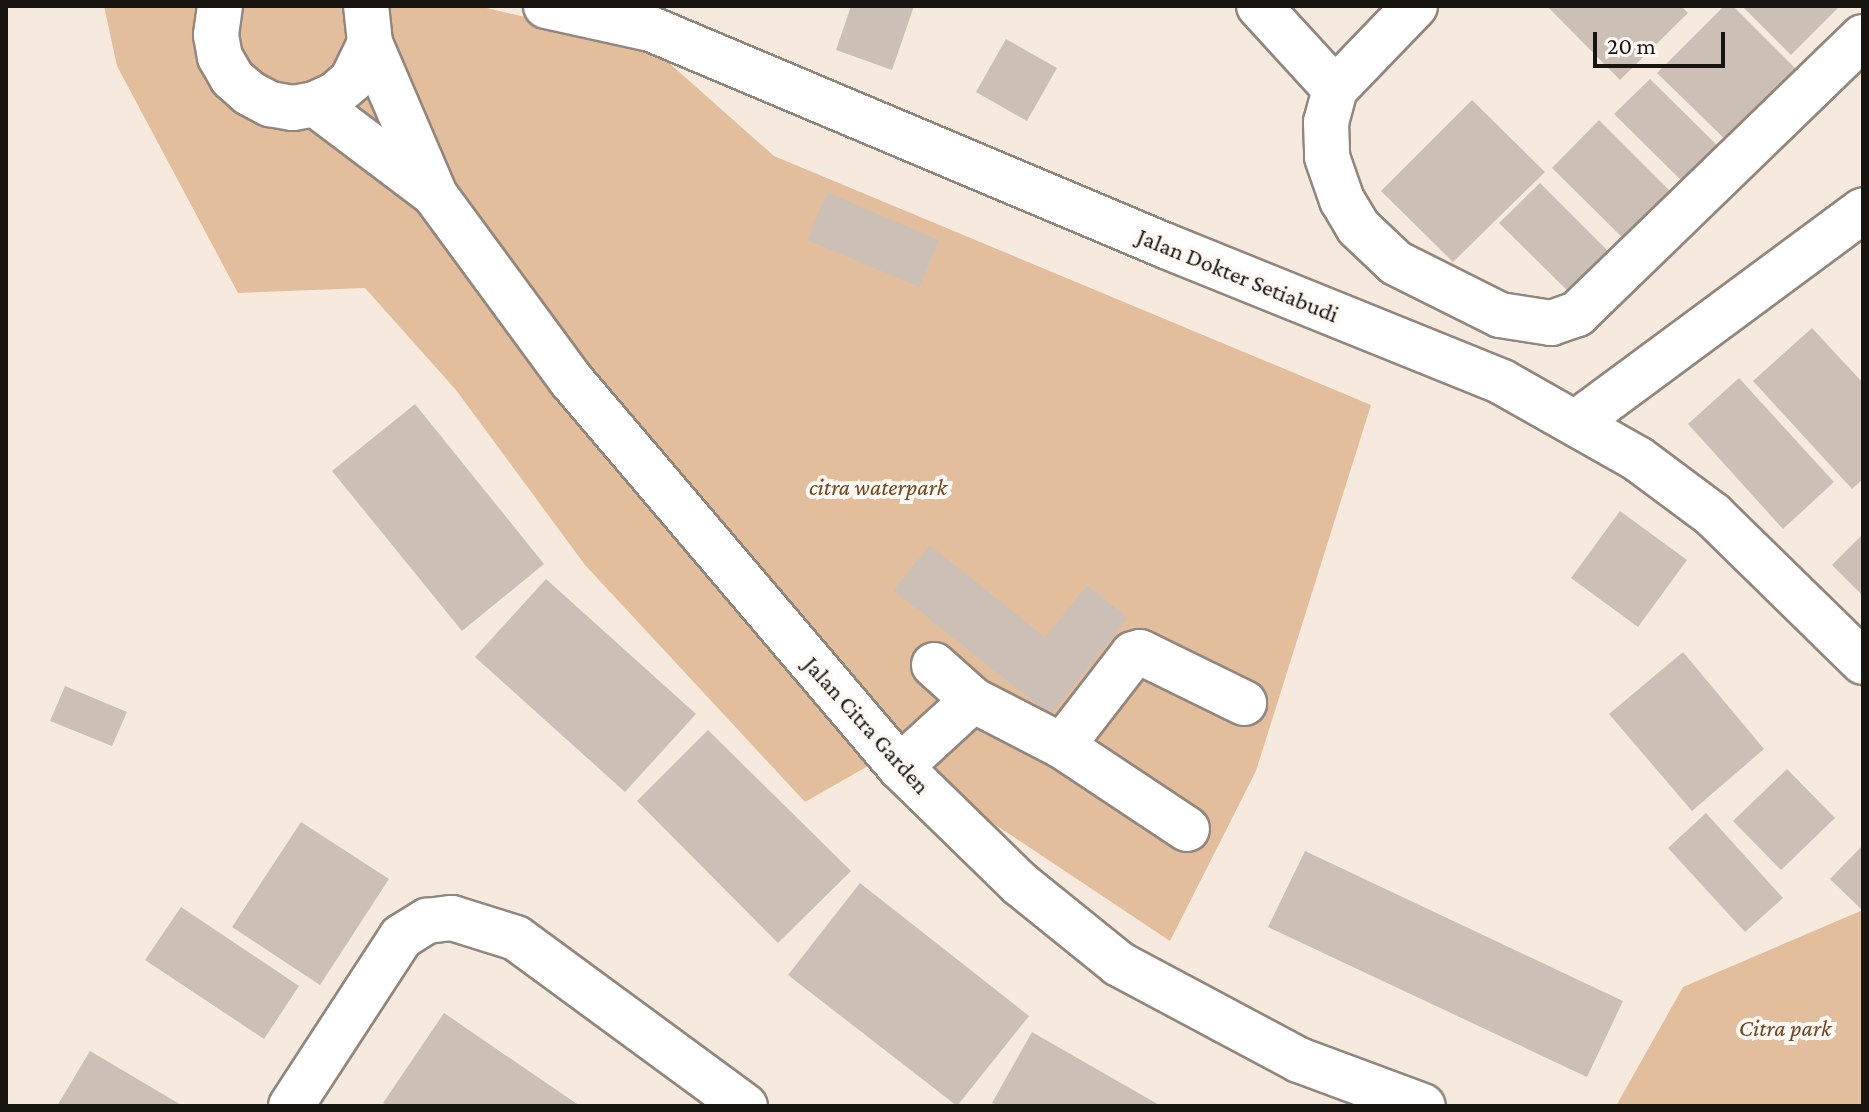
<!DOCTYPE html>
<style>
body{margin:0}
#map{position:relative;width:1869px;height:1112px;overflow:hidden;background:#f6eadf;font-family:"Crimson Pro",serif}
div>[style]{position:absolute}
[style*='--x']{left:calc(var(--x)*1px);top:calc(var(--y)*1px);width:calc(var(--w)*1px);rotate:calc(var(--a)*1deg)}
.green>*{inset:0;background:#e3be9c}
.building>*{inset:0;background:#ccc0b6}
.roads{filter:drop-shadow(2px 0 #92877d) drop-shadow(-2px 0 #92877d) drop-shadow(0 2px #92877d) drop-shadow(0 -2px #92877d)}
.minor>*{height:44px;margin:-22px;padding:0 22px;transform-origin:22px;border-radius:22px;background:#fff}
span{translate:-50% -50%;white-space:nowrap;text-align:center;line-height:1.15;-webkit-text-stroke:8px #fef9f4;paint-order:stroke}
.street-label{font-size:24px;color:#181410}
.park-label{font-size:24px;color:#6f471c;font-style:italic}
.frame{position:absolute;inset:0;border:8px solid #181410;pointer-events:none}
.scale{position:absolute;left:1593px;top:32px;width:132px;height:36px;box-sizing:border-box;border:4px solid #181410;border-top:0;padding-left:10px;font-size:24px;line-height:28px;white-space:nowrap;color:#181410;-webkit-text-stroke:6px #fef9f4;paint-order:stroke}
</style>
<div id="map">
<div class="green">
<div style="clip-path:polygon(104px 6px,478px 6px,650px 46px,774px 156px,1371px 405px,1256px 771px,1170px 941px,889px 754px,805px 802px,585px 565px,456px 390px,365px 288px,238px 293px,117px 66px)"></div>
<div style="clip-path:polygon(1863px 910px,1863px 1106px,1616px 1106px,1683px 987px)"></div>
</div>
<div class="building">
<div style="clip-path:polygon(851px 6px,914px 6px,892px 70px,836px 50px)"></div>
<div style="clip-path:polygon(1547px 6px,1681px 6px,1688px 13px,1620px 80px)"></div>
<div style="clip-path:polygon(1724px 6px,1733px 6px,1805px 78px,1734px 148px,1657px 73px)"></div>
<div style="clip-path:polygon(1742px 6px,1840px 6px,1791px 55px)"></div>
<div style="clip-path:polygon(1006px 39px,1057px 68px,1027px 121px,976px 92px)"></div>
<div style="clip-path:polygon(1650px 79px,1728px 156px,1692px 191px,1614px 114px)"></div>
<div style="clip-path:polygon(1472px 100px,1545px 172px,1453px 262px,1381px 191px)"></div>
<div style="clip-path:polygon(1599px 120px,1681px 202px,1634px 249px,1552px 168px)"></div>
<div style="clip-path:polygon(1540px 183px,1622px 265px,1582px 305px,1499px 223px)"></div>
<div style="clip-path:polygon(827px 192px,939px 240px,919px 287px,807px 240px)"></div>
<div style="clip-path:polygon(1812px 328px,1863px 383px,1863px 479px,1852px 489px,1753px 381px)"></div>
<div style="clip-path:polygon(1739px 378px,1834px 482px,1783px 529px,1688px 424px)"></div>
<div style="clip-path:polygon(415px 404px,544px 564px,462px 631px,332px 471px)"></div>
<div style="clip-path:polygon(1620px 511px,1687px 560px,1638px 627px,1571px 578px)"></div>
<div style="clip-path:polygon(1863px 534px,1863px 596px,1832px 565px)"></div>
<div style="clip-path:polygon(930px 545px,1045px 637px,1087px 585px,1128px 618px,1050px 715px,893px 590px)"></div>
<div style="clip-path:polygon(546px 579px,696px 714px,625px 792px,475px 657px)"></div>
<div style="clip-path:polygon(1683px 652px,1764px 749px,1692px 811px,1609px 714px)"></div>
<div style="clip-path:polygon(65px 686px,127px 712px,112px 746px,50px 721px)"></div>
<div style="clip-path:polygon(708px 730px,851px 871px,778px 943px,637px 801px)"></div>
<div style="clip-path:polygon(1787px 769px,1835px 818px,1781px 870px,1733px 821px)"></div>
<div style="clip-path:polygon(1706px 813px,1783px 898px,1745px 932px,1668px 848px)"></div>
<div style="clip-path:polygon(301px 822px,389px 879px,320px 985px,232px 927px)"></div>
<div style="clip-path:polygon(1863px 845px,1863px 911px,1830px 879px)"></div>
<div style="clip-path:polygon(1305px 851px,1623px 1001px,1587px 1077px,1268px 927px)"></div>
<div style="clip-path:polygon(860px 883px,1029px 1016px,957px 1106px,788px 975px)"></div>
<div style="clip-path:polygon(181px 907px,299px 986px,264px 1039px,145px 960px)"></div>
<div style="clip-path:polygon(444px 1013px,580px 1106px,388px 1106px,383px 1103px)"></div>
<div style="clip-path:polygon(1032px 1032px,1161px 1106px,998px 1106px,992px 1103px)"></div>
<div style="clip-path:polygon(90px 1051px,183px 1106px,57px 1106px)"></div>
</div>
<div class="roads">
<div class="minor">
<div style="--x:220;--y:6;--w:29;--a:98"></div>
<div style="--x:216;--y:35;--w:22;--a:80"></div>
<div style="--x:220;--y:57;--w:24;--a:60"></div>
<div style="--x:232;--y:78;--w:23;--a:41"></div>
<div style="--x:249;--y:93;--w:24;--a:28"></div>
<div style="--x:270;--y:104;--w:23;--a:10"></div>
<div style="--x:293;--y:108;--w:22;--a:-10"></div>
<div style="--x:315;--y:104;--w:23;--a:-25"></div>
<div style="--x:336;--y:94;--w:21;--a:-41"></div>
<div style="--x:352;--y:80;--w:41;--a:-64.1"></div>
<div style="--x:370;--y:43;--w:37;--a:-96"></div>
<div style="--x:546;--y:6;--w:107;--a:12.4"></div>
<div style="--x:651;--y:29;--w:559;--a:22.85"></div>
<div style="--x:1166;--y:246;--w:362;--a:22"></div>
<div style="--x:1502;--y:382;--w:156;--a:29.5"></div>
<div style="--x:1638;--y:459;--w:94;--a:36.7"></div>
<div style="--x:1713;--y:515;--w:210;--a:44.4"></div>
<div style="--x:1259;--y:6;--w:113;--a:47.5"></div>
<div style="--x:1415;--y:6;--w:115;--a:133.9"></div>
<div style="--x:1335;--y:89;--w:34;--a:105"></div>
<div style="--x:1326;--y:122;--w:35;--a:88"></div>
<div style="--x:1327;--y:157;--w:46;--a:70.8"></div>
<div style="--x:1342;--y:200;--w:31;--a:59"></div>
<div style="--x:1358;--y:227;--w:52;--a:43.5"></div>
<div style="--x:1396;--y:263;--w:116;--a:26.6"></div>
<div style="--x:1500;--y:315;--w:52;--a:8.9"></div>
<div style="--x:1551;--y:323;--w:28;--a:-19"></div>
<div style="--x:1577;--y:314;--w:398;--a:-44.1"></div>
<div style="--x:370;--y:43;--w:165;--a:66.8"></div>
<div style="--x:435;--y:195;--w:230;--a:53.7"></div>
<div style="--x:571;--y:380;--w:508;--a:49.63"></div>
<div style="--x:900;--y:767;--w:168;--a:44.3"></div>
<div style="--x:1020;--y:884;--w:127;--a:38.9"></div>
<div style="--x:1119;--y:964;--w:204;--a:28.1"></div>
<div style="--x:1299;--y:1060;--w:132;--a:20.4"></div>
<div style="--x:315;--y:104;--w:148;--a:37"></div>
<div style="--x:1577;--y:422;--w:356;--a:-36.5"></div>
<div style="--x:934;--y:665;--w:52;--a:41.9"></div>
<div style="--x:1062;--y:746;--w:116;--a:-52.3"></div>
<div style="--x:1133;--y:654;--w:7;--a:-16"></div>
<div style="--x:1140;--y:652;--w:116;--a:26.1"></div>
<div style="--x:900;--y:767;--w:99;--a:-42.5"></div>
<div style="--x:973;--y:700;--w:100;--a:27.3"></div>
<div style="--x:1062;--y:746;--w:150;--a:33.6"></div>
<div style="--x:291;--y:1106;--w:202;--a:-56.9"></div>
<div style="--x:401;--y:937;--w:31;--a:-32"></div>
<div style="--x:427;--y:921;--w:25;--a:-7"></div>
<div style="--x:452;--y:918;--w:67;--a:17.4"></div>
<div style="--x:516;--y:938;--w:284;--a:36.3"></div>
</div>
</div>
<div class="street-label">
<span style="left:1238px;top:275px;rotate:22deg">Jalan Dokter Setiabudi</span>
<span style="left:867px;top:725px;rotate:48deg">Jalan Citra Garden</span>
</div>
<div class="park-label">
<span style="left:878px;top:487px">citra waterpark</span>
<span style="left:1785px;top:1028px">Citra park</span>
</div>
<div class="frame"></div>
<div class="scale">20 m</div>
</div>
